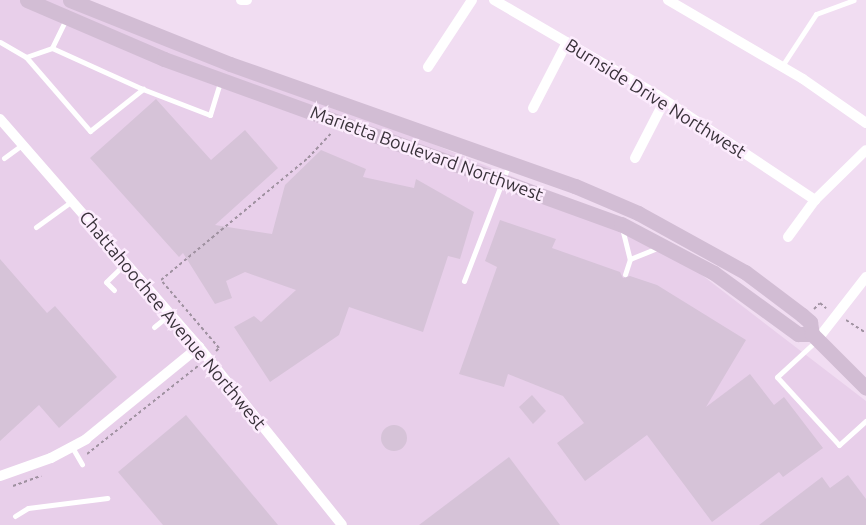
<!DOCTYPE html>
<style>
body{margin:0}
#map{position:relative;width:866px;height:525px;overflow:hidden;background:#f1ddf2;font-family:Ubuntu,sans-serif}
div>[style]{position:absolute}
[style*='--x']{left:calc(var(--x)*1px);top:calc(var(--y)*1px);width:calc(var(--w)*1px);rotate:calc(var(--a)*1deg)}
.built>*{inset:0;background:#e8cfea}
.building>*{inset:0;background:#d6c3d8}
.round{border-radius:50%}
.path>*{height:2px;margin-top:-1px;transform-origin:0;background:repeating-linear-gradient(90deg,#9f91a0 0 3px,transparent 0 6px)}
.service>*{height:5px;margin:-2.5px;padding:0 2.5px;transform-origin:2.5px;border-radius:2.5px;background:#fff}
.minor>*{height:10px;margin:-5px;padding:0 5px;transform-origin:5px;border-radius:5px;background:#fff}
.secondary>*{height:15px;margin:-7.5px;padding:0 7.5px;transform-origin:7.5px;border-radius:7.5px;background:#d2bdd4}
span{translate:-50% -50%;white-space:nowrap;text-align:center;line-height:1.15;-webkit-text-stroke:5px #fcecfd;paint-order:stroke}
.street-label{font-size:18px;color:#383139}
</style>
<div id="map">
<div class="built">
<div style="clip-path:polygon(0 0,81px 0,594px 210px,698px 272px,866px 401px,866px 525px,0 525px)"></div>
</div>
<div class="building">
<div style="clip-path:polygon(156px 99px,211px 160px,245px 130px,278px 168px,215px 225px,272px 234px,285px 185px,321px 150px,366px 169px,363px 177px,414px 188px,416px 179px,474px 212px,460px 259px,448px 256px,423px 332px,349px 307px,339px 335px,270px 382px,234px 327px,254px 316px,261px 322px,296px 290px,245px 272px,226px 281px,232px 298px,215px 304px,183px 253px,179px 257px,90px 158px)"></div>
<div style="clip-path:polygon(500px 220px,556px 239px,552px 248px,620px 272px,623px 278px,630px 276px,657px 285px,746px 340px,706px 407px,750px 374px,774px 405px,784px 397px,823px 448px,783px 477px,779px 472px,712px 522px,647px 435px,585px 481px,557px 443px,584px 423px,563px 396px,508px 374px,504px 387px,459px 374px,497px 267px,485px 261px)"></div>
<div style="clip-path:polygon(0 259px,47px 313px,55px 306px,117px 377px,59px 428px,39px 405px,0 441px)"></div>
<div style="clip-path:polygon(532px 395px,546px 411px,533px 424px,519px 407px)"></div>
<div style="clip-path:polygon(186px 415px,278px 525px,163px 525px,118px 472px)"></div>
<div class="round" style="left:381px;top:425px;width:26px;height:26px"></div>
<div style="clip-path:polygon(509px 457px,560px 525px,419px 525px)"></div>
<div style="clip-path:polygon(848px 475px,866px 499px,866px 525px,759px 525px,822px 477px,830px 488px)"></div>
</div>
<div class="path">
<div style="--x:814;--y:309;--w:8;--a:-45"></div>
<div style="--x:820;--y:303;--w:8;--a:40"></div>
<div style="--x:846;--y:320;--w:24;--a:33"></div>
<div style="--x:216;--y:351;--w:4;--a:-45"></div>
<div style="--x:219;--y:348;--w:89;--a:-130.5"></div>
<div style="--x:161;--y:280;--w:191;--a:-39.7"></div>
<div style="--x:308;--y:158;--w:33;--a:-47"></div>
<div style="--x:87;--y:454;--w:142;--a:-38.4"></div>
<div style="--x:13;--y:486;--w:30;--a:-20"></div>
</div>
<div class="service">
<div style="--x:66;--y:19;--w:32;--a:116"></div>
<div style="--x:52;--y:48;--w:97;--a:24.4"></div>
<div style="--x:140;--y:88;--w:75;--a:21.1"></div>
<div style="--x:210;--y:115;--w:37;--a:-73"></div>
<div style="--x:0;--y:42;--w:30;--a:30"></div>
<div style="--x:26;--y:57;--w:28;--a:-19"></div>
<div style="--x:26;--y:57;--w:98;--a:49.1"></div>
<div style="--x:90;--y:131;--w:68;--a:-38.4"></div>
<div style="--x:782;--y:66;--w:62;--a:-56.8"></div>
<div style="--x:816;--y:14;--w:40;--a:-20.2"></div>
<div style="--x:4;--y:158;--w:22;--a:-36"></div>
<div style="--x:36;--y:227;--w:44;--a:-35.8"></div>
<div style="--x:622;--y:228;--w:32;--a:76"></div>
<div style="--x:630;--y:259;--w:16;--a:108"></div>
<div style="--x:630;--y:259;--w:32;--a:-22"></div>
<div style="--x:464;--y:281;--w:125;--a:-69"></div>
<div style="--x:114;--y:290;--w:11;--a:-135"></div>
<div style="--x:106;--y:282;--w:28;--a:-44"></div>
<div style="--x:154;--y:327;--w:21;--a:-39"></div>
<div style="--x:816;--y:341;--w:53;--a:137.3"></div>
<div style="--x:777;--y:377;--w:92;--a:47.6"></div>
<div style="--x:839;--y:445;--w:36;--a:-42"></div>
<div style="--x:72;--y:447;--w:20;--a:60"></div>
<div style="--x:15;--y:516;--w:15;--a:-32"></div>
<div style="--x:28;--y:508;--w:80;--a:-7.2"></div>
</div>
<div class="minor">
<div style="--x:241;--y:0;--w:6;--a:0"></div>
<div style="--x:494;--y:0;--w:189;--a:30.2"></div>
<div style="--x:657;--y:95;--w:190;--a:33.6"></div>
<div style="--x:668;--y:0;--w:156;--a:30.3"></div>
<div style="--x:803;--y:79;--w:77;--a:34.9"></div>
<div style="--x:428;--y:67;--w:80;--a:-56.7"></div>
<div style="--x:533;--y:108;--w:74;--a:-62.7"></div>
<div style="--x:0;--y:119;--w:303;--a:48.9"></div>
<div style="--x:199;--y:347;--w:228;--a:51.2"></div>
<div style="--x:635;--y:158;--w:65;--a:-62.7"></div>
<div style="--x:788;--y:237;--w:46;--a:-53.9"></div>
<div style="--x:815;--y:200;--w:71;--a:-44.4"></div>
<div style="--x:817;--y:340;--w:80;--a:-52.1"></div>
<div style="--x:0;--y:476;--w:54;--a:-19.4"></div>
<div style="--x:51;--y:458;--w:40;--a:-28"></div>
<div style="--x:86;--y:439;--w:146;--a:-39.2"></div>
</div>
<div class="secondary">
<div style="--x:27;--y:0;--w:149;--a:23.3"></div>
<div style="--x:164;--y:59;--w:486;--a:19.9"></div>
<div style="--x:621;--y:224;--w:105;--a:27.8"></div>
<div style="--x:714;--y:273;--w:104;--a:36"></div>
<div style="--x:798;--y:334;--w:14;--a:0"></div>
<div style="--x:70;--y:0;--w:172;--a:21.8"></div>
<div style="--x:230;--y:64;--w:366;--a:19.5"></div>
<div style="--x:575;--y:186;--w:69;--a:23.2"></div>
<div style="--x:638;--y:213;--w:122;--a:28.9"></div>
<div style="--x:745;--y:272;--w:71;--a:37"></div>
<div style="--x:802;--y:315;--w:11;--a:41"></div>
<div style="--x:810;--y:322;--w:12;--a:81"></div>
<div style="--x:812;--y:334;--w:76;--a:45"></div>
</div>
<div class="street-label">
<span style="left:656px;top:98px;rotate:32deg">Burnside Drive Northwest</span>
<span style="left:427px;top:153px;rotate:20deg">Marietta Boulevard Northwest</span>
<span style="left:173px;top:320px;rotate:50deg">Chattahoochee Avenue Northwest</span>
</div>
</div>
